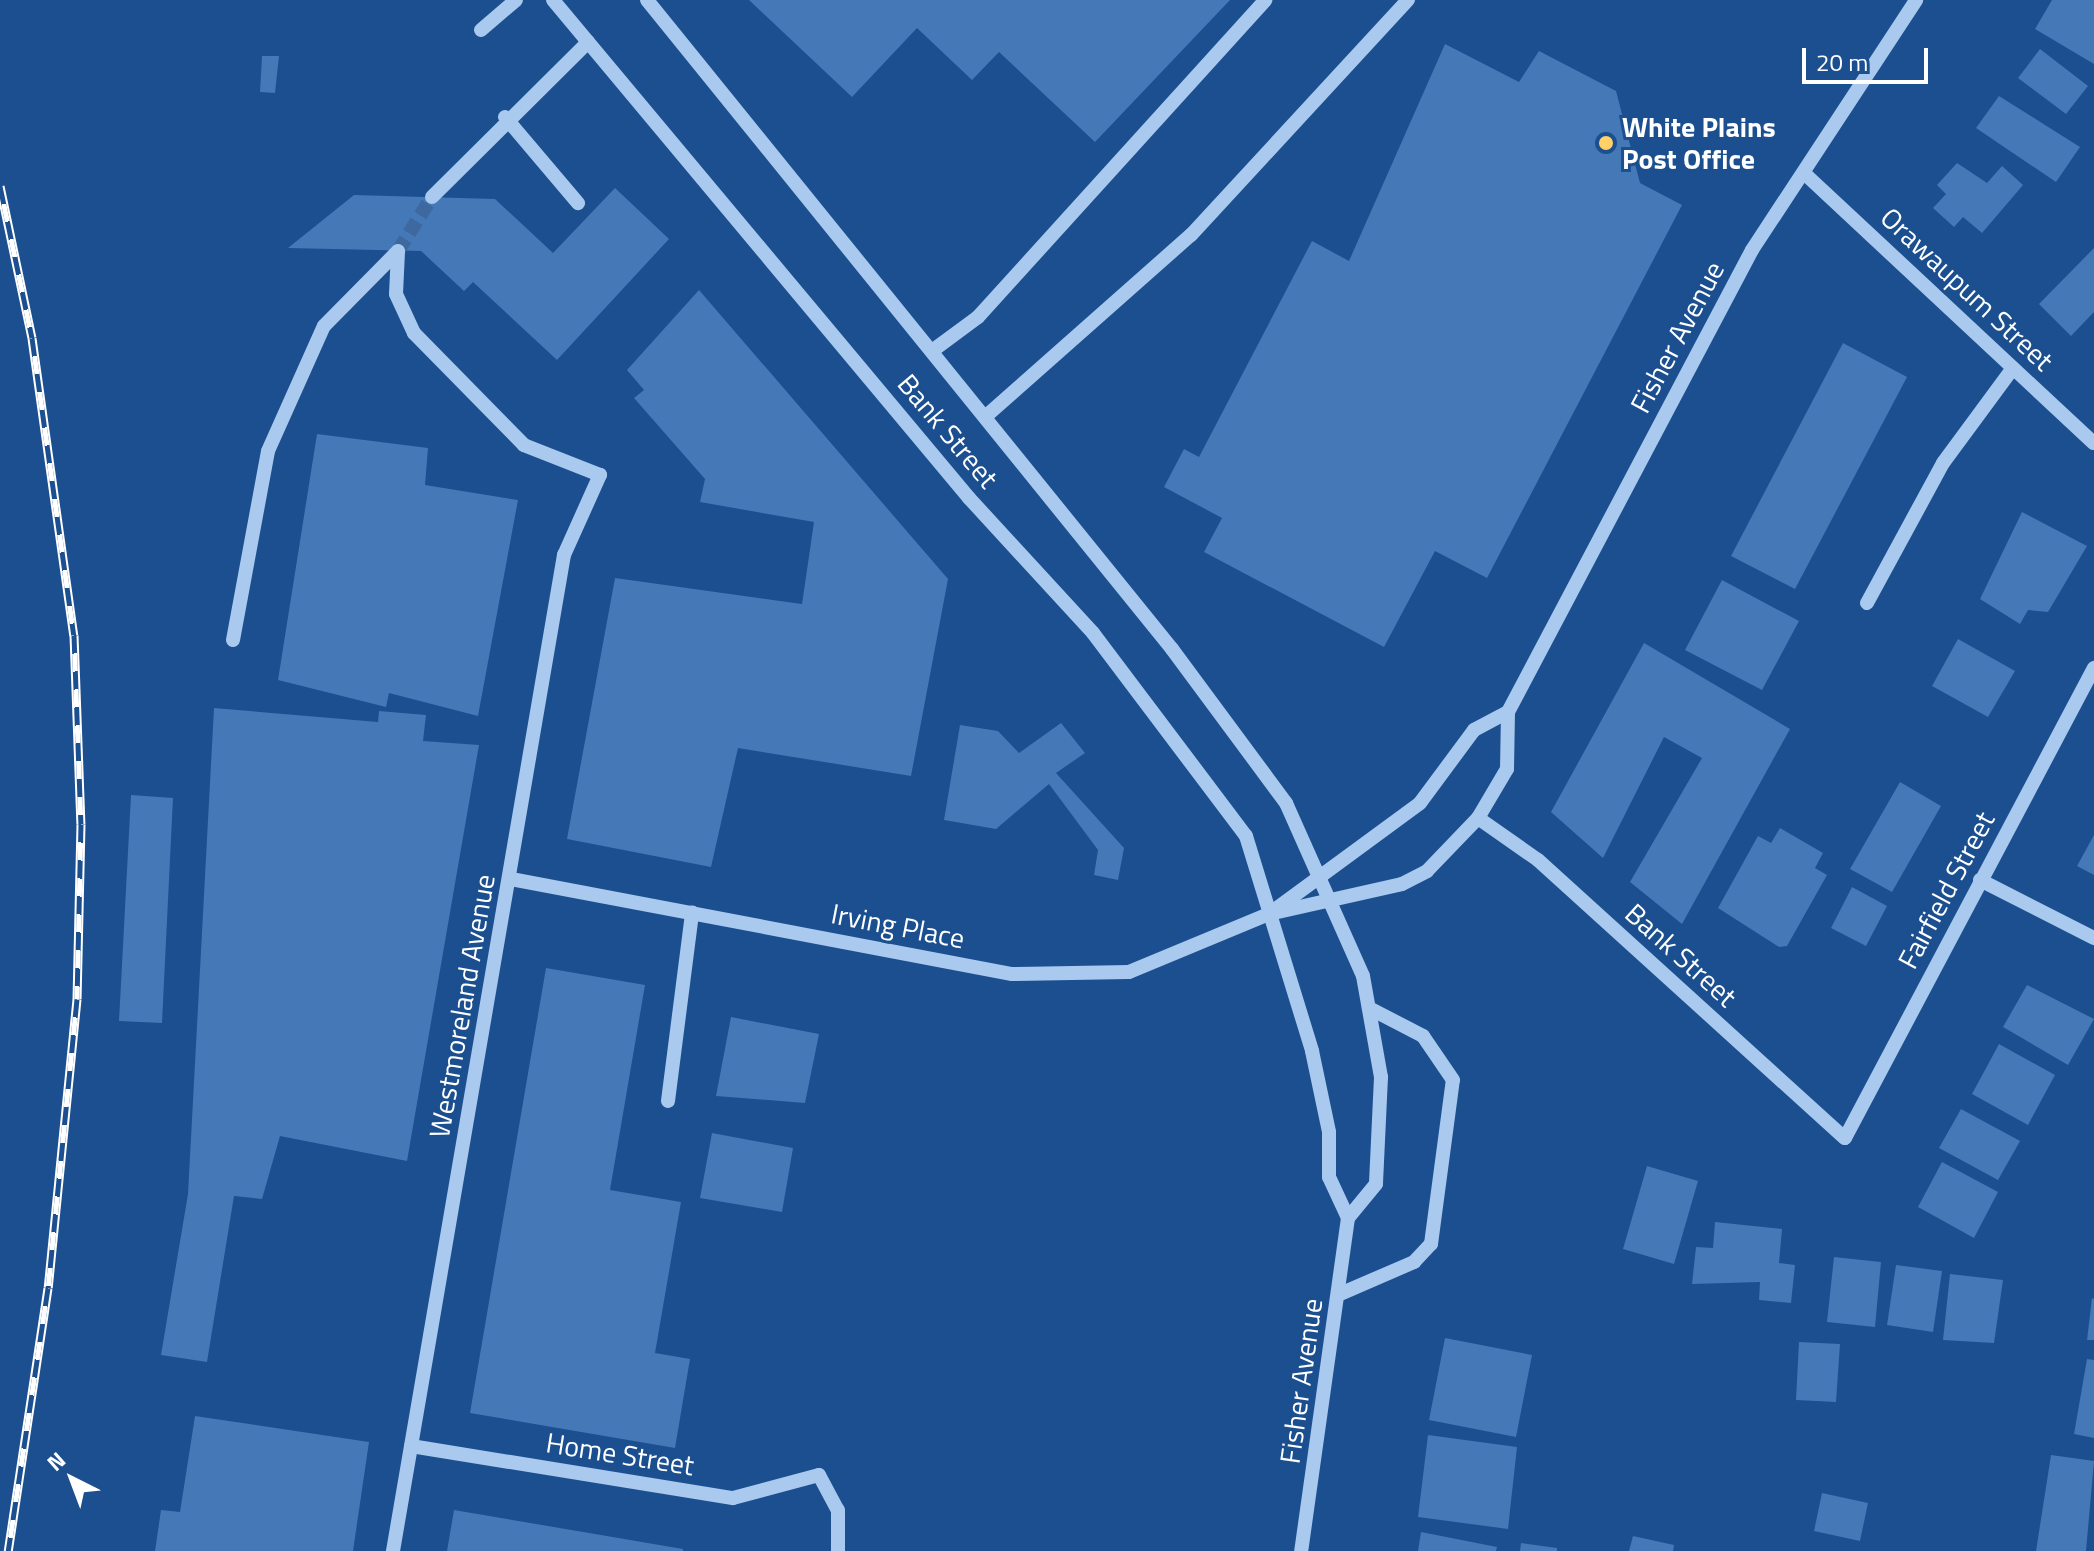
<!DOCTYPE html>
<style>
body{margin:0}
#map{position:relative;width:2094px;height:1551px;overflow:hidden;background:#1b4f8f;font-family:"Titillium Web",sans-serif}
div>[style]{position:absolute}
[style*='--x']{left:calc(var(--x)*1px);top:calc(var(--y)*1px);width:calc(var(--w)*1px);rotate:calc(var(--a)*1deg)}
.building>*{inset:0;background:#4478b7}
.minor-tunnel>*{height:14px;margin-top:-7px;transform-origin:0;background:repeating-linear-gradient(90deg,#3d69a0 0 14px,transparent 0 21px)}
.minor>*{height:14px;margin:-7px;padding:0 7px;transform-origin:7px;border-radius:7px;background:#a9c9ee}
.rail>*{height:9px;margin-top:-4.5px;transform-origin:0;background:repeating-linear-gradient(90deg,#1b4f8f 0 18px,#fff 0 36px);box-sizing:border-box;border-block:2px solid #fff}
.dots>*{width:22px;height:22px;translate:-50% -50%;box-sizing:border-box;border:4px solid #1b4f8f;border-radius:50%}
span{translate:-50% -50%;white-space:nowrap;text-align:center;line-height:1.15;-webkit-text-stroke:6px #1b4f8f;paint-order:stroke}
.poi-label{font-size:28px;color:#fff;font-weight:700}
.left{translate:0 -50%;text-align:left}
.street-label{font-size:28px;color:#fff}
.north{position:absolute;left:32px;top:1439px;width:80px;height:80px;-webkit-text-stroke:6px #1b4f8f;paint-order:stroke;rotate:318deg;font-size:22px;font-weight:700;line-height:32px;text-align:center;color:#fff}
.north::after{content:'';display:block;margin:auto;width:28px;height:36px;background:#fff;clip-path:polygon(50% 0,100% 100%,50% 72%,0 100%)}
.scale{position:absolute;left:1802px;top:48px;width:126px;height:36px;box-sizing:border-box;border:4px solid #fff;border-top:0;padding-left:10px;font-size:24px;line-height:28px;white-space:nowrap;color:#fff;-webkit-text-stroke:6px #1b4f8f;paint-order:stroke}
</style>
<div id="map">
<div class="building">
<div style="clip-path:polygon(749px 0,1230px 0,1095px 142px,999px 52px,972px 80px,917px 28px,852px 97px)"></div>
<div style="clip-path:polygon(2052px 0,2094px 0,2094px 64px,2035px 29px)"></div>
<div style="clip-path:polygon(1445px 44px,1519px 82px,1539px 51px,1616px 91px,1640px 183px,1682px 205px,1487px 578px,1435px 551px,1384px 647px,1204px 552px,1222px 518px,1164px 487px,1184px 449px,1199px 457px,1312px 241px,1349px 261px)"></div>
<div style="clip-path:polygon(2040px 49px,2088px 86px,2066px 114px,2018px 78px)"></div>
<div style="clip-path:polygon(262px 56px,279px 56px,275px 93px,260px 92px)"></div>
<div style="clip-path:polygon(1999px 96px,2080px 147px,2056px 182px,1976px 128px)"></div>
<div style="clip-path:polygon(1957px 163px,1987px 183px,2002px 166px,2023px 185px,1982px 233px,1963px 217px,1954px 227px,1933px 208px,1946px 194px,1937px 185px)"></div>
<div style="clip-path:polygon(615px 188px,669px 239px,557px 360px,473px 282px,464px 291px,421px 251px,288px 248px,354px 195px,495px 199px,553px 253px)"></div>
<div style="clip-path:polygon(2094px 248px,2094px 312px,2071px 336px,2039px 304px)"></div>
<div style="clip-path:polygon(699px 290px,948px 579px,911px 776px,738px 748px,711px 867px,567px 839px,615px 578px,802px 604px,814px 522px,700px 502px,705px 479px,634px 398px,644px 390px,627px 370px)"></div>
<div style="clip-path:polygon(1843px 343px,1907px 377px,1795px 589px,1731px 556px)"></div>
<div style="clip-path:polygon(317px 434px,428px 448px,425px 485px,518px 500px,478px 716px,389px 693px,386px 707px,278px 680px)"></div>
<div style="clip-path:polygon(2022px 512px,2087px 546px,2048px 612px,2028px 610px,2020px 624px,1980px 599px)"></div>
<div style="clip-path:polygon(1722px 580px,1799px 621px,1762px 690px,1685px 650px)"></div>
<div style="clip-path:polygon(1958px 639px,2015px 671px,1988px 717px,1932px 686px)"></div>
<div style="clip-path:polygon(1644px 643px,1790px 729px,1682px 924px,1630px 882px,1702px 758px,1664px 737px,1603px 858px,1551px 812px)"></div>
<div style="clip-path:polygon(214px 708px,378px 722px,379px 711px,426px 715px,423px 741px,479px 745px,407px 1161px,280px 1136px,262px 1199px,234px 1196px,207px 1362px,161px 1355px,188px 1194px)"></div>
<div style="clip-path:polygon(1061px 723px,1085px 753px,1056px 773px,1124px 848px,1118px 880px,1094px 875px,1098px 850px,1049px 784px,996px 829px,944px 820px,960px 725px,998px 731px,1019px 753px)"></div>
<div style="clip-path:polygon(1900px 782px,1941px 806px,1892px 892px,1850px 869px)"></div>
<div style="clip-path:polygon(131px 795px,173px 798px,162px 1023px,119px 1021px)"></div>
<div style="clip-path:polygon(1780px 828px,1823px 853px,1815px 868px,1827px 875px,1787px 946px,1779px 947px,1718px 908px,1758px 836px,1771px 843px)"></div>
<div style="clip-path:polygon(2094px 835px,2094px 875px,2077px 866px)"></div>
<div style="clip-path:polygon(1852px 887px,1887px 906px,1866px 946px,1831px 928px)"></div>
<div style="clip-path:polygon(546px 968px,645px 985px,610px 1190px,681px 1202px,655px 1353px,690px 1359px,675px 1448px,470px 1413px)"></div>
<div style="clip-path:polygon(2027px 985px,2094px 1019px,2068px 1065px,2003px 1027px)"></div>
<div style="clip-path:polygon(731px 1017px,819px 1034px,805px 1103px,716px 1096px)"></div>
<div style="clip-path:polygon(1999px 1044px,2055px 1075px,2028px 1125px,1972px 1094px)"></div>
<div style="clip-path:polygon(1961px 1109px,2020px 1141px,1998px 1180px,1939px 1148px)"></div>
<div style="clip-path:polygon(712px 1133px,793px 1148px,782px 1212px,700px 1198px)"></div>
<div style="clip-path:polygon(1942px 1162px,1998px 1192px,1974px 1238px,1918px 1207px)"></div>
<div style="clip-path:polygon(1647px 1166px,1698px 1181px,1674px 1264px,1623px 1249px)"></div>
<div style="clip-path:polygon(1715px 1222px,1782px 1229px,1779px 1263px,1795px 1265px,1791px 1303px,1759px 1300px,1760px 1282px,1692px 1284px,1696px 1247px,1713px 1248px)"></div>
<div style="clip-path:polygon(1834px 1257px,1881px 1262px,1875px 1327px,1827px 1322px)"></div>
<div style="clip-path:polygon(1896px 1265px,1942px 1271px,1933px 1332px,1887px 1325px)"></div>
<div style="clip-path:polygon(1950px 1274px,2003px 1280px,1994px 1343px,1943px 1340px)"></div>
<div style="clip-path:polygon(2092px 1298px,2094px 1299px,2094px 1340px,2087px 1340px)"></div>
<div style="clip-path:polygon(1445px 1338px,1532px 1355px,1516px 1437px,1429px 1420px)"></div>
<div style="clip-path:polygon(1799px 1342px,1840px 1344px,1836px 1402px,1796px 1400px)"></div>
<div style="clip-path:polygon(2087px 1359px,2094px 1360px,2094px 1438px,2074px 1434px)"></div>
<div style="clip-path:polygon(195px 1416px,369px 1442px,353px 1551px,155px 1551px,161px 1510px,180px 1512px)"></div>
<div style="clip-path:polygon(1428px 1435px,1517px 1447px,1508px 1529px,1418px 1517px)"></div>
<div style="clip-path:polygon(2051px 1455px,2094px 1461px,2086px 1551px,2036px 1551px)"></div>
<div style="clip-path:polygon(1822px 1493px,1868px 1503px,1860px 1541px,1814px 1531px)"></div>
<div style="clip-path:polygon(454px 1510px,683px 1549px,683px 1551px,447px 1551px)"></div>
<div style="clip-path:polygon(1421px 1532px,1497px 1547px,1496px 1551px,1418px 1551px)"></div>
<div style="clip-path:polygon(1633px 1536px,1674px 1545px,1673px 1551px,1629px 1551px)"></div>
<div style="clip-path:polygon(1521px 1543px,1557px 1548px,1557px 1551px,1520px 1551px)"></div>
</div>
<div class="minor-tunnel">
<div style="--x:398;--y:251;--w:64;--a:-57.8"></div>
</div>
<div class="minor">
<div style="--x:553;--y:0;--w:649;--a:50.13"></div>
<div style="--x:969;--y:498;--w:183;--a:47.4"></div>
<div style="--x:1093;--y:633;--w:254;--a:53"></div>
<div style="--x:1246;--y:836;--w:225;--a:72.9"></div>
<div style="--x:1312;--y:1051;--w:83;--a:78.1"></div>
<div style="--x:1329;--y:1132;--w:45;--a:90"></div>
<div style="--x:1329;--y:1177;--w:45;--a:65.1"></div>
<div style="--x:1348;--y:1218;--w:336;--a:98"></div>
<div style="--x:647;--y:0;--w:835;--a:51.03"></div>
<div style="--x:1172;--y:649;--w:192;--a:53.5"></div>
<div style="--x:1286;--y:803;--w:189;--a:66"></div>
<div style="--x:1363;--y:976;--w:103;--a:79.9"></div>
<div style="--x:1381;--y:1077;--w:107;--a:92.7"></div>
<div style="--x:1376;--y:1184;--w:44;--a:129.5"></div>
<div style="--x:481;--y:30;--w:46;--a:-40.6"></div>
<div style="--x:505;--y:117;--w:113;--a:49.7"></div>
<div style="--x:1804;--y:173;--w:396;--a:43"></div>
<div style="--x:432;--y:197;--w:220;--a:-44.8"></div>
<div style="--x:932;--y:351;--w:57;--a:-36.5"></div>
<div style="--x:978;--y:317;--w:428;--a:-47.8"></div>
<div style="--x:985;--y:417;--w:275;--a:-41.5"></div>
<div style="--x:1191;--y:235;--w:320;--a:-47.3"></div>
<div style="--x:1867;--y:603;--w:159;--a:-61.5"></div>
<div style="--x:1943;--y:463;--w:118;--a:-53.6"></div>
<div style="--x:233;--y:640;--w:192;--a:-79.5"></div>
<div style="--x:268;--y:451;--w:137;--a:-65.9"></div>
<div style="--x:324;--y:326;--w:105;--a:-45.4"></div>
<div style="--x:1478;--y:818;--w:73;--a:35"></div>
<div style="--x:1538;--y:860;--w:414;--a:42.2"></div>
<div style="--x:1845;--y:1138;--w:532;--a:-62.09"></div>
<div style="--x:511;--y:879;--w:510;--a:10.74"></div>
<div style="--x:1012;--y:974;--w:117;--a:-1"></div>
<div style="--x:1129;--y:972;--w:152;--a:-22.5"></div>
<div style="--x:1269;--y:914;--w:136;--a:-12.7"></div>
<div style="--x:1402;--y:884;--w:28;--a:-27"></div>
<div style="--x:1427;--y:871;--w:74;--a:-46.1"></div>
<div style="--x:1478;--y:818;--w:57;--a:-59.4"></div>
<div style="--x:1507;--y:769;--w:57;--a:-89"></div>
<div style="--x:1980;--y:880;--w:128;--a:27"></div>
<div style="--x:1269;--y:914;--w:187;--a:-36.3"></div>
<div style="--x:1420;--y:803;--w:91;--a:-53.5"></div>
<div style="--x:1474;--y:730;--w:38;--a:-28"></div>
<div style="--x:1508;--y:712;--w:522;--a:-62.16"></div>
<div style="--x:1752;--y:250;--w:299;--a:-56.7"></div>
<div style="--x:668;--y:1101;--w:190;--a:-82.7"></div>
<div style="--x:1340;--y:1294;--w:81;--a:-23.4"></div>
<div style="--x:1414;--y:1262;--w:25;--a:-47"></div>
<div style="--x:1431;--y:1244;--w:165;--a:-82.4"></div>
<div style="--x:1453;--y:1080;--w:53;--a:-124.3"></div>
<div style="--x:1423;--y:1036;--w:61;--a:-152.6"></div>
<div style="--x:411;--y:1446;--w:326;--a:9.2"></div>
<div style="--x:733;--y:1498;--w:89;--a:-15"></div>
<div style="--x:819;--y:1475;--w:40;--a:62"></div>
<div style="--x:838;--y:1510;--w:41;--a:90"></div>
<div style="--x:393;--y:1551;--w:1011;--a:-80.26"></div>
<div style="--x:564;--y:555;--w:88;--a:-65.8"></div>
<div style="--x:600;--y:475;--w:82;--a:-158.5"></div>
<div style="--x:524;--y:445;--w:157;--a:-134.5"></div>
<div style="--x:414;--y:333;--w:43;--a:-114.8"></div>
<div style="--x:396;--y:294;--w:43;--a:-87.3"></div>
</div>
<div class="rail">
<div style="--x:0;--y:186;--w:155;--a:78.1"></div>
<div style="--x:32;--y:338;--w:300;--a:82"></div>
<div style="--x:74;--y:635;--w:189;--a:87.9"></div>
<div style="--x:81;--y:824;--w:175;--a:91.3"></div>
<div style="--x:77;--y:999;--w:290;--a:95.7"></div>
<div style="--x:48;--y:1288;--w:266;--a:98.6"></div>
</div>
<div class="dots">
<div style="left:1606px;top:143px;background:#ffd166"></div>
</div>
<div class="poi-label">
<span class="left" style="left:1622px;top:143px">White Plains<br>Post Office</span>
</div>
<div class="street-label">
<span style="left:1967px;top:289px;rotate:43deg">Orawaupum Street</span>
<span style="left:1677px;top:337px;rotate:-62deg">Fisher Avenue</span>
<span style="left:948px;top:431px;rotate:50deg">Bank Street</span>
<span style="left:1946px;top:890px;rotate:-62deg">Fairfield Street</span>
<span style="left:898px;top:926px;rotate:11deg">Irving Place</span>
<span style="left:1681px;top:955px;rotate:42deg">Bank Street</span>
<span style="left:462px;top:1006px;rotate:-80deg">Westmoreland Avenue</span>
<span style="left:1301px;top:1381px;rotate:-82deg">Fisher Avenue</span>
<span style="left:620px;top:1454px;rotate:9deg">Home Street</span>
</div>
<div class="north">N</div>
<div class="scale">20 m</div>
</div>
